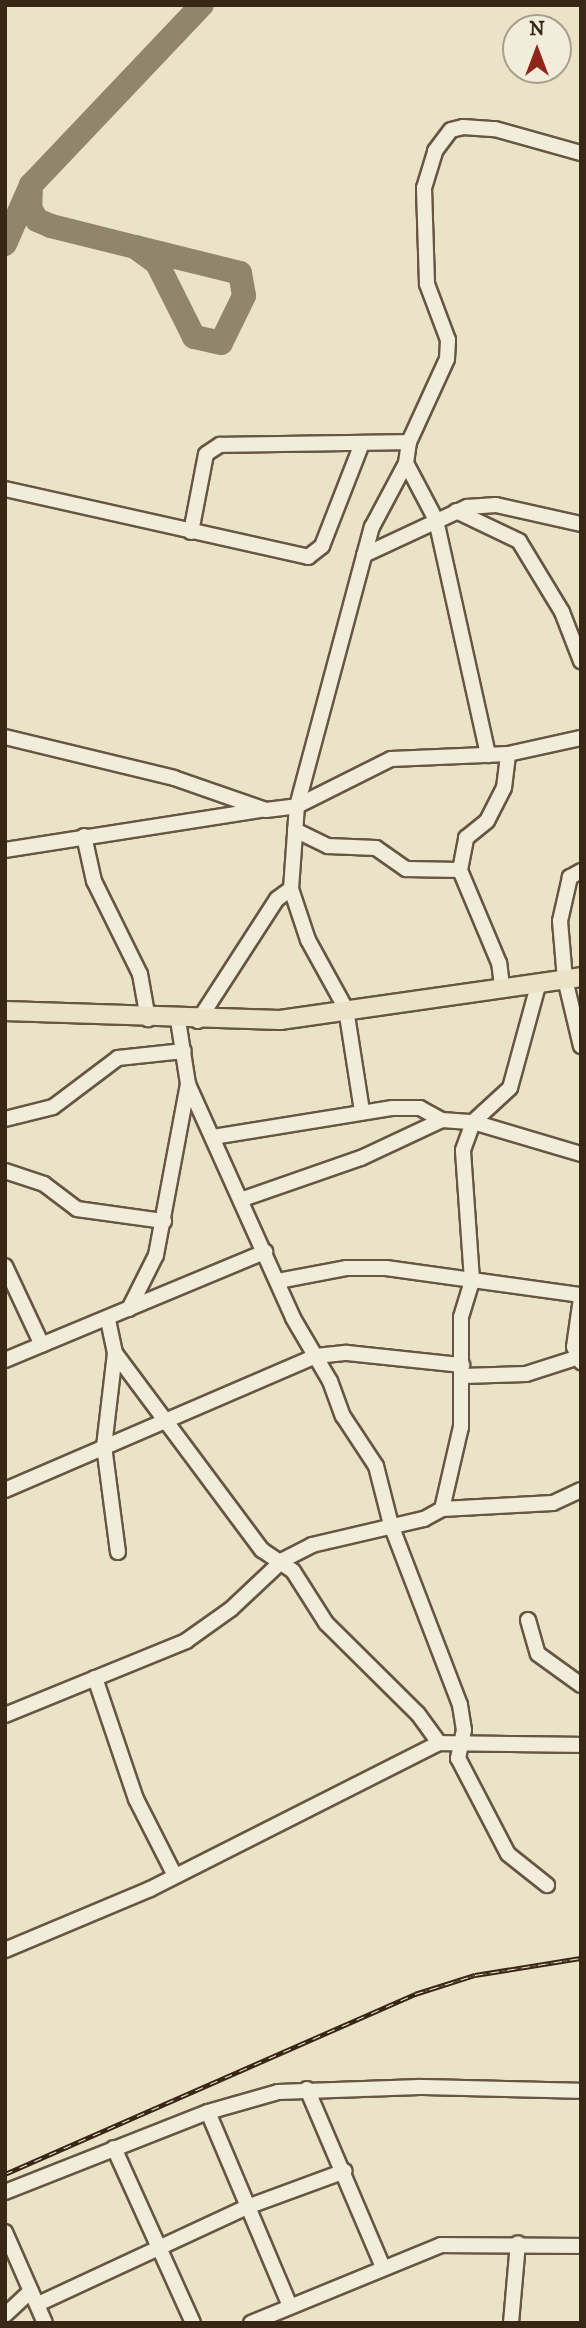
<!DOCTYPE html>
<style>
body{margin:0}
#map{position:relative;width:586px;height:2328px;overflow:hidden;background:#ebe3c7;font-family:"IM FELL DW Pica",serif}
div>[style]{position:absolute}
[style*='--x']{left:calc(var(--x)*1px);top:calc(var(--y)*1px);width:calc(var(--w)*1px);rotate:calc(var(--a)*1deg)}
.taxiway>*{height:24px;margin:-12px;padding:0 12px;transform-origin:12px;border-radius:12px;background:#92856e}
.roads{filter:drop-shadow(2px 0 #665642) drop-shadow(-2px 0 #665642) drop-shadow(0 2px #665642) drop-shadow(0 -2px #665642)}
.minor>*{height:14px;margin:-7px;padding:0 7px;transform-origin:7px;border-radius:7px;background:#f2eddb}
.major>*{height:18px;margin:-9px;padding:0 9px;transform-origin:9px;border-radius:9px;background:#ebe3c7}
.rail>*{height:5px;margin-top:-2.5px;transform-origin:0;background:repeating-linear-gradient(90deg,#f2eddb 0 8px,#392715 0 16px);box-sizing:border-box;border-block:2px solid #392715}
span{translate:-50% -50%;white-space:nowrap;text-align:center;line-height:1.15;-webkit-text-stroke:6px #f2eddb;paint-order:stroke}
.frame{position:absolute;inset:0;border:7px solid #392715;pointer-events:none}
.north{position:absolute;left:502px;top:14px;width:70px;height:70px;box-sizing:border-box;background:#f2eddb;border:2px solid #a89e8c;border-radius:50%;rotate:0deg;font-size:19px;font-weight:700;line-height:28px;text-align:center;color:#392715}
.north::after{content:'';display:block;margin:auto;width:24px;height:32px;background:#8f2418;clip-path:polygon(50% 0,100% 100%,50% 72%,0 100%)}
</style>
<div id="map">
<div class="taxiway">
<div style="--x:31;--y:185;--w:23;--a:92"></div>
<div style="--x:30;--y:208;--w:14;--a:60"></div>
<div style="--x:37;--y:220;--w:15;--a:23"></div>
<div style="--x:51;--y:226;--w:87;--a:14"></div>
<div style="--x:135;--y:247;--w:108;--a:13.9"></div>
<div style="--x:240;--y:273;--w:23;--a:80"></div>
<div style="--x:244;--y:296;--w:52;--a:116.1"></div>
<div style="--x:221;--y:343;--w:28;--a:-167"></div>
<div style="--x:194;--y:337;--w:83;--a:-116.6"></div>
<div style="--x:157;--y:263;--w:27;--a:-144"></div>
<div style="--x:5;--y:244;--w:64;--a:-66.2"></div>
<div style="--x:31;--y:185;--w:248;--a:-46.5"></div>
</div>
<div class="roads">
<div class="minor">
<div style="--x:406;--y:463;--w:64;--a:62.2"></div>
<div style="--x:436;--y:520;--w:241;--a:77.5"></div>
<div style="--x:5;--y:489;--w:311;--a:12.6"></div>
<div style="--x:308;--y:557;--w:18;--a:-38"></div>
<div style="--x:322;--y:546;--w:107;--a:-68.7"></div>
<div style="--x:456;--y:511;--w:70;--a:25.5"></div>
<div style="--x:519;--y:541;--w:83;--a:58.8"></div>
<div style="--x:562;--y:612;--w:53;--a:68.8"></div>
<div style="--x:191;--y:532;--w:79;--a:-79.1"></div>
<div style="--x:206;--y:454;--w:17;--a:-33"></div>
<div style="--x:220;--y:445;--w:189;--a:-0.9"></div>
<div style="--x:364;--y:555;--w:114;--a:-25"></div>
<div style="--x:467;--y:507;--w:29;--a:-4"></div>
<div style="--x:496;--y:505;--w:87;--a:12.6"></div>
<div style="--x:5;--y:737;--w:174;--a:13.6"></div>
<div style="--x:174;--y:778;--w:97;--a:19.2"></div>
<div style="--x:266;--y:810;--w:31;--a:-7"></div>
<div style="--x:297;--y:806;--w:289;--a:-75"></div>
<div style="--x:372;--y:527;--w:72;--a:-62"></div>
<div style="--x:406;--y:463;--w:21;--a:-82"></div>
<div style="--x:409;--y:442;--w:91;--a:-65.4"></div>
<div style="--x:447;--y:359;--w:19;--a:-87"></div>
<div style="--x:448;--y:340;--w:60;--a:-110.6"></div>
<div style="--x:427;--y:284;--w:96;--a:-91.8"></div>
<div style="--x:424;--y:188;--w:39;--a:-73"></div>
<div style="--x:435;--y:151;--w:26;--a:-53"></div>
<div style="--x:451;--y:130;--w:12;--a:-14"></div>
<div style="--x:463;--y:127;--w:32;--a:4"></div>
<div style="--x:495;--y:129;--w:89;--a:15.6"></div>
<div style="--x:295;--y:830;--w:37;--a:26"></div>
<div style="--x:328;--y:846;--w:48;--a:2.4"></div>
<div style="--x:376;--y:848;--w:37;--a:35"></div>
<div style="--x:406;--y:869;--w:54;--a:1.1"></div>
<div style="--x:84;--y:836;--w:46;--a:77.5"></div>
<div style="--x:94;--y:881;--w:104;--a:63.7"></div>
<div style="--x:140;--y:974;--w:46;--a:79.9"></div>
<div style="--x:5;--y:850;--w:259;--a:-8.9"></div>
<div style="--x:581;--y:871;--w:13;--a:151"></div>
<div style="--x:570;--y:877;--w:45;--a:102.8"></div>
<div style="--x:560;--y:921;--w:58;--a:85.1"></div>
<div style="--x:565;--y:979;--w:69;--a:76.6"></div>
<div style="--x:502;--y:986;--w:23;--a:-97"></div>
<div style="--x:499;--y:963;--w:101;--a:-112.8"></div>
<div style="--x:460;--y:870;--w:33;--a:-79"></div>
<div style="--x:466;--y:838;--w:27;--a:-39"></div>
<div style="--x:487;--y:821;--w:37;--a:-63"></div>
<div style="--x:504;--y:788;--w:34;--a:-83"></div>
<div style="--x:178;--y:1020;--w:65;--a:81.1"></div>
<div style="--x:188;--y:1084;--w:256;--a:65.8"></div>
<div style="--x:293;--y:1318;--w:73;--a:59.6"></div>
<div style="--x:330;--y:1381;--w:37;--a:70"></div>
<div style="--x:343;--y:1416;--w:60;--a:56.6"></div>
<div style="--x:376;--y:1466;--w:61;--a:75.7"></div>
<div style="--x:391;--y:1525;--w:193;--a:69"></div>
<div style="--x:460;--y:1705;--w:25;--a:81"></div>
<div style="--x:464;--y:1730;--w:29;--a:102"></div>
<div style="--x:458;--y:1758;--w:108;--a:62.5"></div>
<div style="--x:508;--y:1854;--w:50;--a:38.5"></div>
<div style="--x:198;--y:1021;--w:145;--a:-57.1"></div>
<div style="--x:277;--y:899;--w:17;--a:-36"></div>
<div style="--x:362;--y:1111;--w:103;--a:-98.9"></div>
<div style="--x:346;--y:1009;--w:79;--a:-118.8"></div>
<div style="--x:308;--y:940;--w:54;--a:-108.4"></div>
<div style="--x:291;--y:889;--w:83;--a:-85.9"></div>
<div style="--x:297;--y:806;--w:105;--a:-26.6"></div>
<div style="--x:391;--y:759;--w:117;--a:-2.4"></div>
<div style="--x:508;--y:754;--w:75;--a:-12.4"></div>
<div style="--x:5;--y:1119;--w:49;--a:-14"></div>
<div style="--x:53;--y:1107;--w:81;--a:-37"></div>
<div style="--x:118;--y:1058;--w:66;--a:-6.1"></div>
<div style="--x:213;--y:1137;--w:182;--a:-9.2"></div>
<div style="--x:393;--y:1108;--w:27;--a:0"></div>
<div style="--x:420;--y:1108;--w:25;--a:29"></div>
<div style="--x:5;--y:1171;--w:41;--a:18.4"></div>
<div style="--x:44;--y:1184;--w:41;--a:37.1"></div>
<div style="--x:77;--y:1209;--w:88;--a:7.9"></div>
<div style="--x:243;--y:1199;--w:125;--a:-19.2"></div>
<div style="--x:361;--y:1158;--w:89;--a:-25.1"></div>
<div style="--x:442;--y:1120;--w:31;--a:4"></div>
<div style="--x:473;--y:1122;--w:113;--a:16.5"></div>
<div style="--x:5;--y:1266;--w:87;--a:64.9"></div>
<div style="--x:278;--y:1281;--w:69;--a:-10.8"></div>
<div style="--x:346;--y:1268;--w:40;--a:0"></div>
<div style="--x:386;--y:1268;--w:197;--a:7.9"></div>
<div style="--x:581;--y:1298;--w:49;--a:98.1"></div>
<div style="--x:574;--y:1347;--w:17;--a:65"></div>
<div style="--x:129;--y:1309;--w:60;--a:-63.4"></div>
<div style="--x:156;--y:1255;--w:174;--a:-79.4"></div>
<div style="--x:108;--y:1320;--w:34;--a:78"></div>
<div style="--x:115;--y:1353;--w:246;--a:53.3"></div>
<div style="--x:262;--y:1550;--w:37;--a:34"></div>
<div style="--x:293;--y:1571;--w:62;--a:57.6"></div>
<div style="--x:326;--y:1623;--w:129;--a:44.7"></div>
<div style="--x:418;--y:1714;--w:36;--a:54"></div>
<div style="--x:115;--y:1353;--w:94;--a:96.7"></div>
<div style="--x:104;--y:1446;--w:107;--a:82.5"></div>
<div style="--x:5;--y:1360;--w:282;--a:-22.6"></div>
<div style="--x:463;--y:1376;--w:63;--a:-1.8"></div>
<div style="--x:526;--y:1374;--w:56;--a:-17.8"></div>
<div style="--x:5;--y:1490;--w:339;--a:-23.3"></div>
<div style="--x:316;--y:1356;--w:31;--a:-6"></div>
<div style="--x:347;--y:1353;--w:116;--a:6"></div>
<div style="--x:442;--y:1509;--w:84;--a:-77"></div>
<div style="--x:461;--y:1427;--w:110;--a:-90"></div>
<div style="--x:461;--y:1317;--w:39;--a:-73"></div>
<div style="--x:472;--y:1280;--w:130;--a:-94"></div>
<div style="--x:463;--y:1150;--w:30;--a:-70"></div>
<div style="--x:473;--y:1122;--w:50;--a:-42.6"></div>
<div style="--x:510;--y:1088;--w:110;--a:-74.7"></div>
<div style="--x:528;--y:1620;--w:35;--a:74"></div>
<div style="--x:538;--y:1654;--w:53;--a:35.8"></div>
<div style="--x:95;--y:1678;--w:128;--a:71.3"></div>
<div style="--x:136;--y:1799;--w:86;--a:63.1"></div>
<div style="--x:5;--y:1715;--w:196;--a:-22.2"></div>
<div style="--x:186;--y:1641;--w:55;--a:-35.4"></div>
<div style="--x:231;--y:1609;--w:71;--a:-43.3"></div>
<div style="--x:283;--y:1560;--w:33;--a:-27"></div>
<div style="--x:312;--y:1545;--w:115;--a:-13.1"></div>
<div style="--x:424;--y:1519;--w:21;--a:-29"></div>
<div style="--x:442;--y:1509;--w:111;--a:-3.1"></div>
<div style="--x:553;--y:1503;--w:31;--a:-25"></div>
<div style="--x:5;--y:1950;--w:157;--a:-22.8"></div>
<div style="--x:150;--y:1889;--w:324;--a:-26.8"></div>
<div style="--x:439;--y:1743;--w:142;--a:0.8"></div>
<div style="--x:307;--y:2089;--w:194;--a:66.9"></div>
<div style="--x:208;--y:2112;--w:211;--a:67.1"></div>
<div style="--x:114;--y:2148;--w:192;--a:65.7"></div>
<div style="--x:5;--y:2192;--w:218;--a:-21.5"></div>
<div style="--x:208;--y:2112;--w:73;--a:-15.9"></div>
<div style="--x:278;--y:2092;--w:142;--a:-2"></div>
<div style="--x:420;--y:2087;--w:161;--a:1.4"></div>
<div style="--x:5;--y:2232;--w:99;--a:66.3"></div>
<div style="--x:38;--y:2304;--w:230;--a:-24.9"></div>
<div style="--x:247;--y:2207;--w:104;--a:-20.2"></div>
<div style="--x:5;--y:2315;--w:35;--a:-43"></div>
<div style="--x:251;--y:2323;--w:205;--a:-22.3"></div>
<div style="--x:441;--y:2245;--w:140;--a:0.4"></div>
<div style="--x:511;--y:2323;--w:80;--a:-85"></div>
</div>
<div class="major">
<div style="--x:5;--y:1011;--w:275;--a:1.9"></div>
<div style="--x:280;--y:1020;--w:304;--a:-8.1"></div>
</div>
</div>
<div class="rail">
<div style="--x:5;--y:2174;--w:448;--a:-23.7"></div>
<div style="--x:415;--y:1994;--w:63;--a:-17.6"></div>
<div style="--x:475;--y:1975;--w:107;--a:-9.1"></div>
</div>
<div class="frame"></div>
<div class="north">N</div>
</div>
